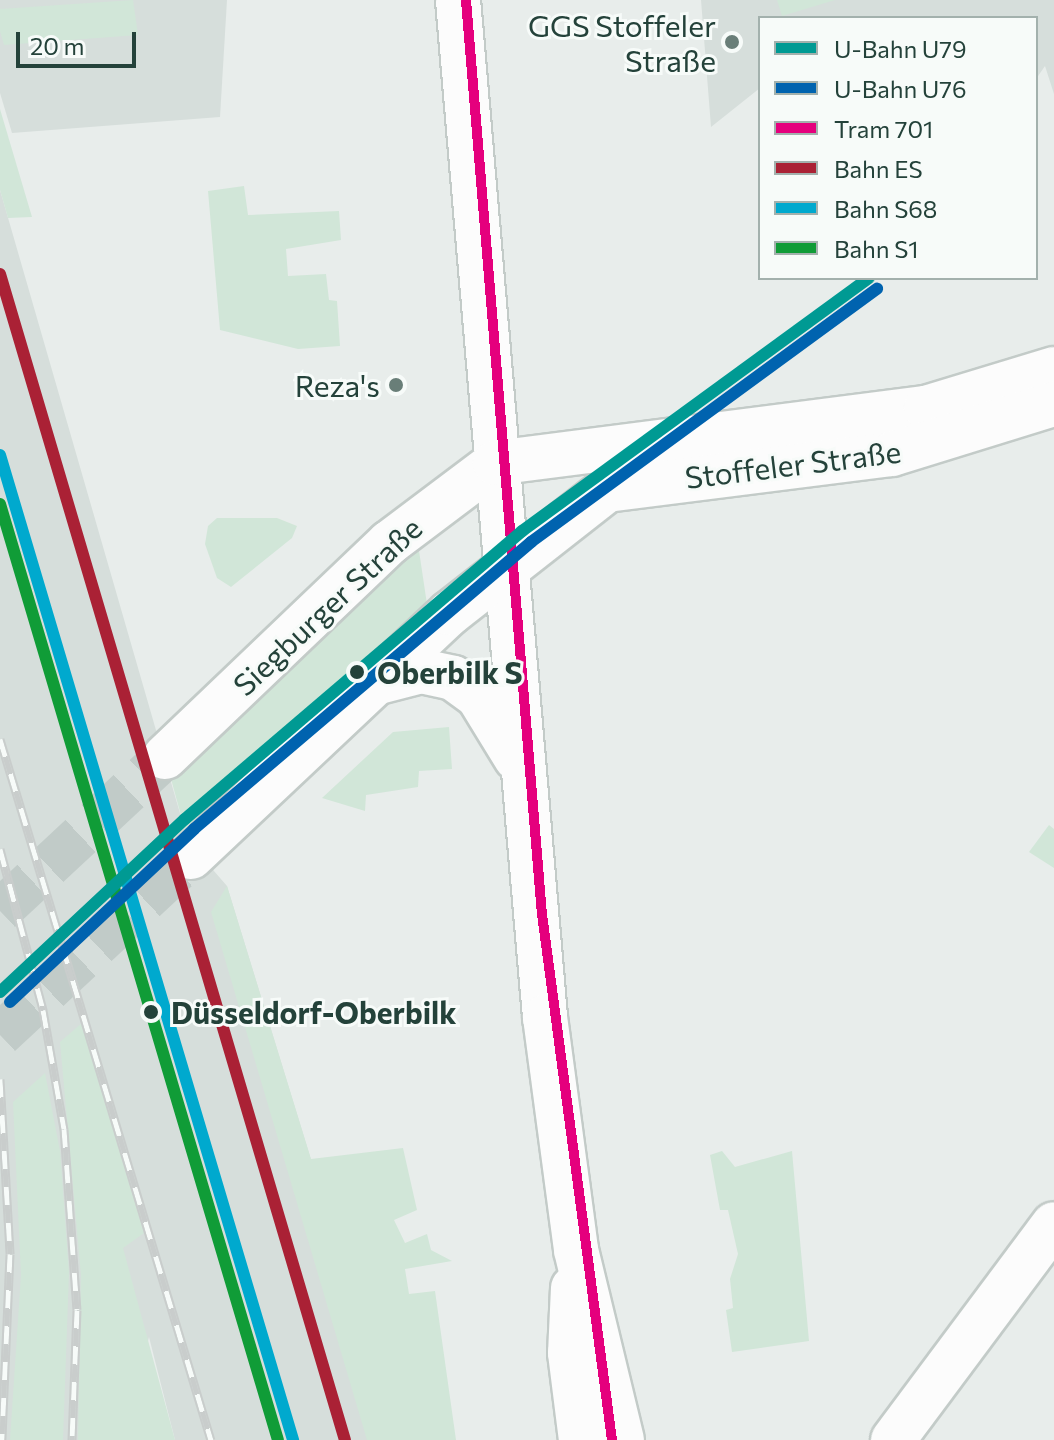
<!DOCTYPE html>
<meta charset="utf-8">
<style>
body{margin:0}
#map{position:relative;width:1054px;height:1440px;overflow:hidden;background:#e8edeb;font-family:Commissioner,sans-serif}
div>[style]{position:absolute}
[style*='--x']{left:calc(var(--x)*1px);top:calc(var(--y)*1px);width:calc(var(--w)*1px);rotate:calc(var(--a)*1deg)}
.built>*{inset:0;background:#d6dedb}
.green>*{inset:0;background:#d1e6d8}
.secondary-tunnel>*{height:44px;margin-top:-22px;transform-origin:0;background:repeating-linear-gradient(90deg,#c1cbc8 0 44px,transparent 0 66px)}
.roads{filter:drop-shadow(2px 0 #c3cbc8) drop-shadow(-2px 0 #c3cbc8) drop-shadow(0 2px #c3cbc8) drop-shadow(0 -2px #c3cbc8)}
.secondary>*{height:44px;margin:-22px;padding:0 22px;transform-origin:22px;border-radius:22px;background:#fcfcfc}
.rail>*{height:9px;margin-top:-4.5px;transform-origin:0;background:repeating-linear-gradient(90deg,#f7fbf9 0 18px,#c9cdcc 0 36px);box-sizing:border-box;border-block:2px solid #c9cdcc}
.rail-1>*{height:12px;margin:-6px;padding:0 6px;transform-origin:6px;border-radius:6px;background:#aa2135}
.rail-2>*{height:12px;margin:-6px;padding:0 6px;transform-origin:6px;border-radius:6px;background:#00a9ce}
.rail-3>*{height:12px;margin:-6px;padding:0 6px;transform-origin:6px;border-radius:6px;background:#109c37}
.tram-1>*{height:10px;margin:-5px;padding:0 5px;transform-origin:5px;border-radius:5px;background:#e5007d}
.metro-1>*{height:12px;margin:-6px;padding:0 6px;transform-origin:6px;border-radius:6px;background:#009a93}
.metro-2>*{height:12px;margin:-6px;padding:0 6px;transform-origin:6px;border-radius:6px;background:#0063af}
.dots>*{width:22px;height:22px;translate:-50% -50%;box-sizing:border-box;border:4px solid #f7fbf9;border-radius:50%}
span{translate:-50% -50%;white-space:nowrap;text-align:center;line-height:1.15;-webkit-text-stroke:6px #f7fbf9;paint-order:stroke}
.poi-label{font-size:30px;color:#24423a}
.right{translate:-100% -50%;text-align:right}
.street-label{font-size:30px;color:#24423a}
.stop-label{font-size:30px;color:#24423a;font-weight:700}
.left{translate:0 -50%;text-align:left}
.legend{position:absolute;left:758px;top:16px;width:280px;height:264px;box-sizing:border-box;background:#f7fbf9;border:2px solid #a3b1ad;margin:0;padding:10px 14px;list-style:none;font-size:24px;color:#24423a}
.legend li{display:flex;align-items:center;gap:16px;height:40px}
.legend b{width:40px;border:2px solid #a3b1ad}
.scale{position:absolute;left:16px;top:32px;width:120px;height:36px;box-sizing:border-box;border:4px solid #24423a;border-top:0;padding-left:10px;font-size:24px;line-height:28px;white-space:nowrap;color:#24423a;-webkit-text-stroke:6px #f7fbf9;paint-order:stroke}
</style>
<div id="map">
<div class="built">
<div style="clip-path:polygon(0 0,227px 0,220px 117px,12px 133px,0 93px)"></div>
<div style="clip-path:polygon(701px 0,1054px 0,1054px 94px,1045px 66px,1036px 79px,1036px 18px,760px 18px,760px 88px,711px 127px)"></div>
<div style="clip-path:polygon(0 190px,188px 841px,227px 886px,397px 1440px,175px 1440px,149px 1337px,124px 1440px,0 1440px)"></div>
</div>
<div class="green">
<div style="clip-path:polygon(133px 0,138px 35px,4px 45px,0 31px,0 9px)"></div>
<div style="clip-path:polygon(777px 0,835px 0,782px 16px)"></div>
<div style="clip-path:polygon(0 109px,32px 217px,8px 218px,0 190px)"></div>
<div style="clip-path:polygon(244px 186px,248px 215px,339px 211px,341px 240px,286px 249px,288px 276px,326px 274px,329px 300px,337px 301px,340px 346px,298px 349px,220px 330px,208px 191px)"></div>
<div style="clip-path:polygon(217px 518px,277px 518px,297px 526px,292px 538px,231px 587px,217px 578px,205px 544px,208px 526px)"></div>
<div style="clip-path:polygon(418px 544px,428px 611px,188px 841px,171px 779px,274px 675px)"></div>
<div style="clip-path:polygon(449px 727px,452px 769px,419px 771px,418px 787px,366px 795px,365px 811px,322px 798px,393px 732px)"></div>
<div style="clip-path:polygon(1049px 825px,1054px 829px,1054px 868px,1029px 852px)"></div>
<div style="clip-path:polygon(227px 886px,311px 1159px,403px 1148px,417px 1210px,394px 1220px,405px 1243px,427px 1234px,431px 1250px,452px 1261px,405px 1269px,409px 1294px,435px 1291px,456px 1440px,367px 1440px,211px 912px)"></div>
<div style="clip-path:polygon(82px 1023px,144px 1233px,123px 1248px,175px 1440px,78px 1440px,81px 1275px,60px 1042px)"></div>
<div style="clip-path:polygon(45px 1073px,60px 1151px,69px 1272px,63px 1440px,10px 1440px,21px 1275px,13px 1102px)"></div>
<div style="clip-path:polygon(722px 1151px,735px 1167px,792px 1151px,809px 1341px,732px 1352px,726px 1310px,733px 1308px,730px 1279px,738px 1254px,728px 1210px,720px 1210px,710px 1155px)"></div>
</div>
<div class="secondary-tunnel">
<div style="--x:0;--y:911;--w:226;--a:-43"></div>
<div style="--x:0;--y:1035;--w:261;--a:-43"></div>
</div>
<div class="roads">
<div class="secondary">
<div style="--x:458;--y:0;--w:1021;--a:85.11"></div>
<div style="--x:545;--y:1017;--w:235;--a:82.4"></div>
<div style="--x:576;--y:1250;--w:195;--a:76.4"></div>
<div style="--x:375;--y:683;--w:48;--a:-14.6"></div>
<div style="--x:421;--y:671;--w:33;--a:12"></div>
<div style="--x:453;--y:678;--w:31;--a:36"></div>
<div style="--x:478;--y:696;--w:73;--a:58.5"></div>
<div style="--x:165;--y:757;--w:310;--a:-43.7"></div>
<div style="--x:389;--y:543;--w:133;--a:-37"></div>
<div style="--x:495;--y:463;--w:434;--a:-7.3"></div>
<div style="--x:926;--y:408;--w:134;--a:-16.9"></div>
<div style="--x:191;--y:857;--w:356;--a:-43.3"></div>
<div style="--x:450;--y:613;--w:199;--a:-38.1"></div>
<div style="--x:607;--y:490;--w:287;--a:-7.2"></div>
<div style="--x:892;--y:454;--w:170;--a:-17.2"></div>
<div style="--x:573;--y:1288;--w:65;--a:92.6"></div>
<div style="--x:570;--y:1353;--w:88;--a:82.8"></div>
<div style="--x:893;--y:1440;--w:269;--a:-53.3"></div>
</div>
</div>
<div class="rail">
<div style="--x:0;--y:739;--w:732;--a:73.25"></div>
<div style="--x:0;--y:849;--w:167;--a:75"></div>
<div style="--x:43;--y:1010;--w:121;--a:80"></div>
<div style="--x:64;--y:1129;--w:181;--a:85.9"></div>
<div style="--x:77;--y:1310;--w:130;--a:92.2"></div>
<div style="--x:0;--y:1079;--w:175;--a:86.7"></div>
<div style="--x:10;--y:1254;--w:186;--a:92.5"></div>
</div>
<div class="rail-1">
<div style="--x:0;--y:274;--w:1216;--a:73.52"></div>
</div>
<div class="rail-2">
<div style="--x:0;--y:455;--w:1028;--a:73.43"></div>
</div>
<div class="rail-3">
<div style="--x:0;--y:504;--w:976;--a:73.46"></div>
</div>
<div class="tram-1">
<div style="--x:466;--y:0;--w:917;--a:85.25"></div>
<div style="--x:542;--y:914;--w:531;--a:82.42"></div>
</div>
<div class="metro-1">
<div style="--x:0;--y:992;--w:253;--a:-43.1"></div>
<div style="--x:185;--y:819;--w:443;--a:-40.5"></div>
<div style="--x:522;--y:531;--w:429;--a:-36.1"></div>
</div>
<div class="metro-2">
<div style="--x:10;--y:1002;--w:253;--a:-43.2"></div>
<div style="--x:194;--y:829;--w:443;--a:-40.4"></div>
<div style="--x:531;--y:542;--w:429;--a:-36.2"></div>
</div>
<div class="dots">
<div style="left:732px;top:42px;background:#697e78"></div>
<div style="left:396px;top:385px;background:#697e78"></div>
<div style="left:357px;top:672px;background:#24423a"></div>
<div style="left:151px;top:1012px;background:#24423a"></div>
</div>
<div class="poi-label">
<span class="right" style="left:716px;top:42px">GGS Stoffeler<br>Straße</span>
<span class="right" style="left:380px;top:385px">Reza's</span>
</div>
<div class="street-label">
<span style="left:793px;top:464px;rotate:-7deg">Stoffeler Straße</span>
<span style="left:327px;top:606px;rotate:-43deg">Siegburger Straße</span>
</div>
<div class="stop-label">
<span class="left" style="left:377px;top:672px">Oberbilk S</span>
<span class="left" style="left:171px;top:1012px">Düsseldorf-Oberbilk</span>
</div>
<ul class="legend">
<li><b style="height:10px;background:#009a93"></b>U-Bahn U79</li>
<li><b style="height:10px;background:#0063af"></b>U-Bahn U76</li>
<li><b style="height:10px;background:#e5007d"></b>Tram 701</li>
<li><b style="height:10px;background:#aa2135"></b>Bahn ES</li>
<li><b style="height:10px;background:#00a9ce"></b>Bahn S68</li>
<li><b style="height:10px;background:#109c37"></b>Bahn S1</li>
</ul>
<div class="scale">20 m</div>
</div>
